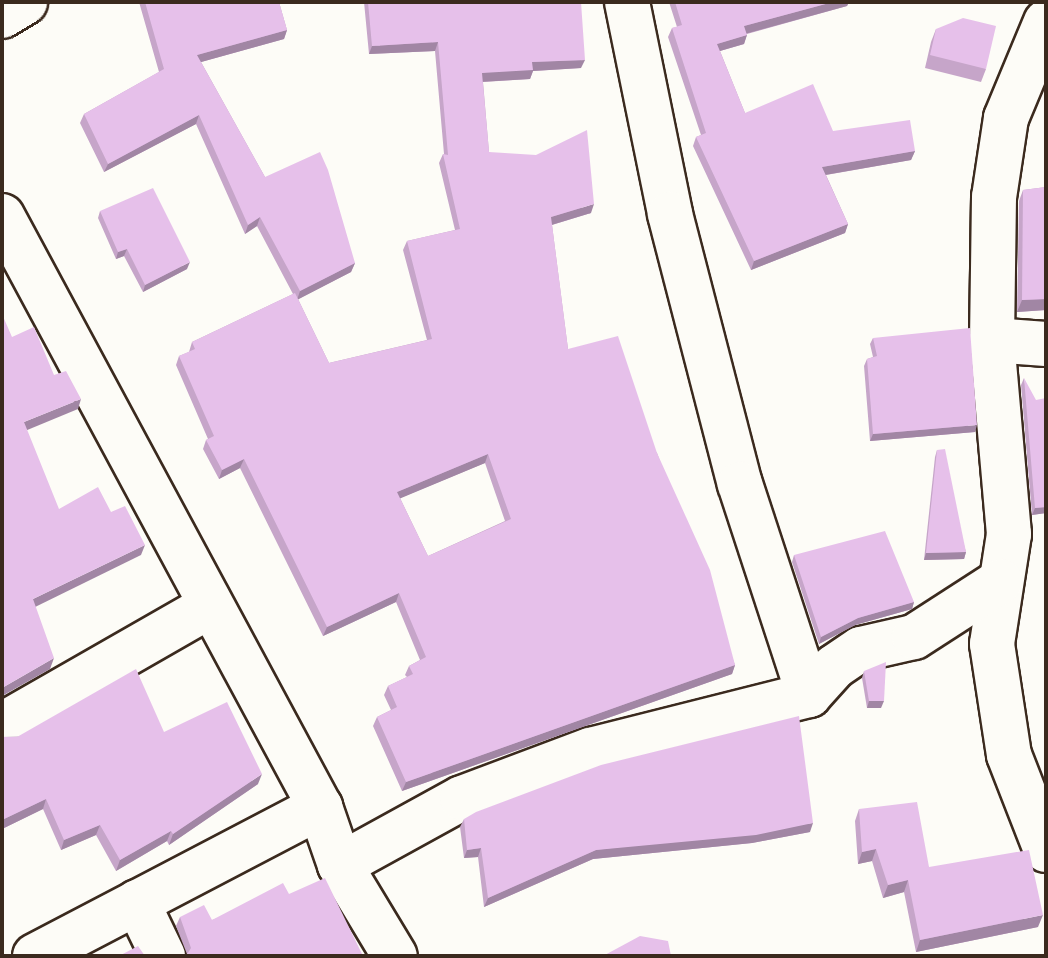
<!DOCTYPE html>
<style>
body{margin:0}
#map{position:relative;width:1048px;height:958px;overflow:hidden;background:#fdfcf7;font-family:Caveat,sans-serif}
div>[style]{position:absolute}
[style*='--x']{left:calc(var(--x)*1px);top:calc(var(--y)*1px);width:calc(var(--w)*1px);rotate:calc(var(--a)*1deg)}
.roads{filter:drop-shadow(2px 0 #3b2a1e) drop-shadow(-2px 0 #3b2a1e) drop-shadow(0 2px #3b2a1e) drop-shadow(0 -2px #3b2a1e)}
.minor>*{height:44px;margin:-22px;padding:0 22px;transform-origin:22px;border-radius:22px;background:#fdfcf7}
.wall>*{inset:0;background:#c6a5c9}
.shaded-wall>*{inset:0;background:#a186a4}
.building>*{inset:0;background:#e6c0ea}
span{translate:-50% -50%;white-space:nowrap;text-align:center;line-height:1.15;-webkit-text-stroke:8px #fdfcf7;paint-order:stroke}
.frame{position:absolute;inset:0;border:4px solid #3b2a1e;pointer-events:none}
</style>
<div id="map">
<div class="roads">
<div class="minor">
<div style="--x:627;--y:2;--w:216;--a:78.5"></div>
<div style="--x:670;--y:214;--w:279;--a:75.5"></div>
<div style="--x:740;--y:484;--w:222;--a:71.9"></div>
<div style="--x:2;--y:16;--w:27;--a:-31"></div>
<div style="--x:1046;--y:22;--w:104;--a:112.6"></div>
<div style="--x:1006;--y:118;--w:80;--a:98.6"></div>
<div style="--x:994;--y:197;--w:143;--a:90.8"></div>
<div style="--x:992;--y:340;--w:195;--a:85"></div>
<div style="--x:1009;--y:534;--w:111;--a:98.8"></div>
<div style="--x:992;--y:644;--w:112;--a:81.3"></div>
<div style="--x:1009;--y:755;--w:102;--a:68.7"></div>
<div style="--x:2;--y:216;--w:671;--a:61.72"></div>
<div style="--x:320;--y:807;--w:61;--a:71"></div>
<div style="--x:340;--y:865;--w:106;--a:58.9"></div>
<div style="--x:992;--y:340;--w:54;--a:4.2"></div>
<div style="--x:2;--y:725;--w:240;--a:-29.8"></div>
<div style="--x:340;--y:865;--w:139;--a:-28.8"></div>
<div style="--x:462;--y:798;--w:137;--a:-20.6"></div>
<div style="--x:590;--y:750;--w:226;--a:-14.1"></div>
<div style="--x:809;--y:695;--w:38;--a:-48"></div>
<div style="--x:834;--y:667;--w:32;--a:-34"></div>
<div style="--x:861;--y:649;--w:54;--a:-12.8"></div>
<div style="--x:914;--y:637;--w:103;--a:-32.8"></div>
<div style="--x:137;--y:902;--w:60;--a:64.3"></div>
<div style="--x:35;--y:956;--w:322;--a:-27.6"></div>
</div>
</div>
<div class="wall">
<div style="clip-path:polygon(evenodd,139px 2px,279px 2px,287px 30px,284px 39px,201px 62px,265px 177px,355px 263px,351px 272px,298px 299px,329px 363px,427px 340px,403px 250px,407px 241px,455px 230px,439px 163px,443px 154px,444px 154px,435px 51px,369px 54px,364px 2px,581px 2px,581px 68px,533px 71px,530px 79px,483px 82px,489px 152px,591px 213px,552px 225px,568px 349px,657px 453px,735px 665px,732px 674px,402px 791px,373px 726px,377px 717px,391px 710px,384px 695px,388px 686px,407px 677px,405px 675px,409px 666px,420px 660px,396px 602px,323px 636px,240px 468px,219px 479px,203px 449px,206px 440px,208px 439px,176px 365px,179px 356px,189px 352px,192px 342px,293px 294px,257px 226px,245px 234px,196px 124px,104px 172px,80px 123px,84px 114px,159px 72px,139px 2px,485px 463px,505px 521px,428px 556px,400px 498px,485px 463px)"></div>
<div style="clip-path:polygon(669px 2px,849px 2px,847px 6px,747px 34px,744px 44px,720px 51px,745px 113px,833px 131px,915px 151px,911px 160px,826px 175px,848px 224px,845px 233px,751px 270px,693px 146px,696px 137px,701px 135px,668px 37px,672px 28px,677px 27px)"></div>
<div style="clip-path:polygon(936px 29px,986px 69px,981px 82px,925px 68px,931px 42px)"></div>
<div style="clip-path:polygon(1046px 187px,1046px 310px,1017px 312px,1019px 201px,1023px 190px)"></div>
<div style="clip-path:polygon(100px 211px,187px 269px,143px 292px,124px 256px,116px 259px,98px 218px)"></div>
<div style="clip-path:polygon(873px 338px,975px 432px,870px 441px,864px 366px,867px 359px,873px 357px,870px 344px)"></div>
<div style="clip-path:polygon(1024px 378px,1046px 513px,1032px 515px,1021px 385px)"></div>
<div style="clip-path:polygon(937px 450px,966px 552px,964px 559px,924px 560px,935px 457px)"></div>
<div style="clip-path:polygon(794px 555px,914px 602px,912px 609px,855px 625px,819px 644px,792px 562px)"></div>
<div style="clip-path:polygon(864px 671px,881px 708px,867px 708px,862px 678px)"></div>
<div style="clip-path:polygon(164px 732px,258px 784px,169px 845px,167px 841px,116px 871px,96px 835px,61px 850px,43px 809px,2px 829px,2px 737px)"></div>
<div style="clip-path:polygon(859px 809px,929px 867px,1038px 927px,916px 952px,904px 892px,883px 898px,872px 861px,858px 864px,855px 821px)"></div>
<div style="clip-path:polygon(464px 819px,810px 832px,752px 843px,593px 859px,484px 907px,478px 857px,464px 858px,460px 827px)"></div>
<div style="clip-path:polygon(289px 894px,187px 954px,176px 926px,180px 917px,212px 920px)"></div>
</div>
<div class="shaded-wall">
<div style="clip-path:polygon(833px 2px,849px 2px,847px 6px,741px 35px,744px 26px)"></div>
<div style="clip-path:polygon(287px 30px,284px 39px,194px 64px,197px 55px)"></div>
<div style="clip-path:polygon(747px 35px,744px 44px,713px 53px,717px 44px)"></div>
<div style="clip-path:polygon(438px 42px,435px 51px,369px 54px,372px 46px)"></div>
<div style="clip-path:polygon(585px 60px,581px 68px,533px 71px,530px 79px,479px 82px,482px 73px,532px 62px)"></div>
<div style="clip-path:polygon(199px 115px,196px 124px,104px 172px,108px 164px)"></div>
<div style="clip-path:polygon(915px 151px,911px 160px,819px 176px,822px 167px)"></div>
<div style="clip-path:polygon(594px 204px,591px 213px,548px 226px,551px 217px)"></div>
<div style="clip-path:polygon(260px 217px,257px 226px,245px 234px,248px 225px)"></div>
<div style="clip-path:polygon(848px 224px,845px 233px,751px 270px,754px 261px)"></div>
<div style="clip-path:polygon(127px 249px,124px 256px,116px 259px,118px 252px)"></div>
<div style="clip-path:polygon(190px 262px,187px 269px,143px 292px,145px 285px)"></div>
<div style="clip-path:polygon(355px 263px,351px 272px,297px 300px,300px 291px)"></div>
<div style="clip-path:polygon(1046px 299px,1046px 310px,1017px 312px,1022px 300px)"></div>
<div style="clip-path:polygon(81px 399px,78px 409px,20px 433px,24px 422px)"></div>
<div style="clip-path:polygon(977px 425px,975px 432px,870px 441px,873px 434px)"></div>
<div style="clip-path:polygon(488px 454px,485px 463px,394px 501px,397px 492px)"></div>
<div style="clip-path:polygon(244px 459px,240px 468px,219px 479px,222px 470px)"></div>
<div style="clip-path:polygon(1046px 507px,1046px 513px,1032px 515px,1035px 508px)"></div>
<div style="clip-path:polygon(145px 545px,141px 555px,29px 610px,33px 599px)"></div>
<div style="clip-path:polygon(966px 552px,964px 559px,924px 560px,926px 553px)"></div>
<div style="clip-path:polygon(399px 593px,396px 602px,323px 636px,327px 627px)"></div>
<div style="clip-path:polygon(914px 602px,912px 609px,855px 625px,819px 644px,821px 637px,858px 618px)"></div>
<div style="clip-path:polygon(54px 658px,50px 669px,2px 696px,2px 688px)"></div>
<div style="clip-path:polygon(735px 665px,732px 674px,402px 791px,406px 782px)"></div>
<div style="clip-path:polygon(869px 701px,884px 701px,881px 708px,867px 708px)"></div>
<div style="clip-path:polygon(262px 774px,258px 784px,169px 845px,173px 834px)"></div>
<div style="clip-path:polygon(46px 799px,43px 809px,2px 829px,2px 820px)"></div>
<div style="clip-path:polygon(813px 823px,810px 832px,752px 843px,593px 859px,484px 907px,488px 898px,596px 850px)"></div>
<div style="clip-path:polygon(100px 825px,96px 835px,61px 850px,64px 840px)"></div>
<div style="clip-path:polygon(171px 831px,167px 841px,116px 871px,120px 860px)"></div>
<div style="clip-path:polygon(481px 848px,478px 857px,464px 858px,467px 850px)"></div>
<div style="clip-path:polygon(876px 849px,872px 861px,858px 864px,862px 852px)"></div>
<div style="clip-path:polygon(908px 880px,904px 892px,883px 898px,888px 885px)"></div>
<div style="clip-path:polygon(1043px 915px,1038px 927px,916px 952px,920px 940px)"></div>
</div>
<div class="building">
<div style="clip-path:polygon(145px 2px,279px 2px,287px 30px,197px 55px,265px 177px,320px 152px,328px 170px,355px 263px,300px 291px,260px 217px,248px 225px,199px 115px,108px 164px,84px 114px,164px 69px)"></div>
<div style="clip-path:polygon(evenodd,368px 2px,581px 2px,585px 60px,532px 62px,533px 70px,482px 73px,489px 152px,536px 155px,587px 130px,594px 204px,551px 217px,568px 349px,618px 336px,657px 453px,710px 570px,735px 665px,406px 782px,377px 717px,397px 707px,388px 686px,413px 674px,409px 666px,426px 657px,399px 593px,327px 627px,244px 459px,222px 470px,206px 440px,214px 436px,179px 356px,195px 349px,192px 342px,295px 293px,329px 363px,432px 339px,407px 241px,460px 229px,443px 154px,448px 155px,438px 42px,372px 46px,368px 2px,488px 454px,511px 519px,428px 556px,397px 492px,488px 454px)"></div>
<div style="clip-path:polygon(675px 2px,833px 2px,744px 26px,747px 35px,717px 44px,745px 113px,813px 84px,833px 131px,910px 120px,915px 151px,822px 167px,848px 224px,754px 261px,696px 137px,706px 133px,672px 28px,682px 25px)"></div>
<div style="clip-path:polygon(963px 18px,996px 26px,986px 69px,930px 55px,936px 29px)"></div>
<div style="clip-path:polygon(1046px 187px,1046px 299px,1022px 300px,1023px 190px)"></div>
<div style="clip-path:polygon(153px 188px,190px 262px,145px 285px,127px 249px,118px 252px,100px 211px)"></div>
<div style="clip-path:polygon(2px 314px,12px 337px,34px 327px,54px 375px,66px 371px,81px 399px,24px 422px,59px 509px,98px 487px,111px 512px,125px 506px,145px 545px,33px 599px,54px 658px,2px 688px)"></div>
<div style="clip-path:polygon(970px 328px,977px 425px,873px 434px,867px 359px,877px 356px,873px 338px)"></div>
<div style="clip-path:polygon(1024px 378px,1036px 400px,1046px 398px,1046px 507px,1035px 508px)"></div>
<div style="clip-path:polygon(945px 449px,966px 552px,926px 553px,937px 450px)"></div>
<div style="clip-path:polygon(885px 531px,914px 602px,858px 618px,821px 637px,794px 555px)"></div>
<div style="clip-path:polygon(886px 662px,884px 701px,869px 701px,864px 671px)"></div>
<div style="clip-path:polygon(136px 669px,164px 732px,227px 702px,262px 774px,173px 834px,171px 831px,120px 860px,100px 825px,64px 840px,46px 799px,2px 820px,2px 737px,17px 737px)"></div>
<div style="clip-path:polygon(799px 716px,813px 823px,756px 835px,596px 850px,488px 898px,481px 848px,467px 850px,464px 819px,476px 812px,601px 765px)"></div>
<div style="clip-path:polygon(917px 802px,929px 867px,1029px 850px,1043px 915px,920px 940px,908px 880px,888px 885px,876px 849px,862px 852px,859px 809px)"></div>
<div style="clip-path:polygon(325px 878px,363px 956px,186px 956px,191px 948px,180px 917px,204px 905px,212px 920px,283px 883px,289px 894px)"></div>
<div style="clip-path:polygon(640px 936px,668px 941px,671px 956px,603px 956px)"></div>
<div style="clip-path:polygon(138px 946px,145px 956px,119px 956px)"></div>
</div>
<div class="frame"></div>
</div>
